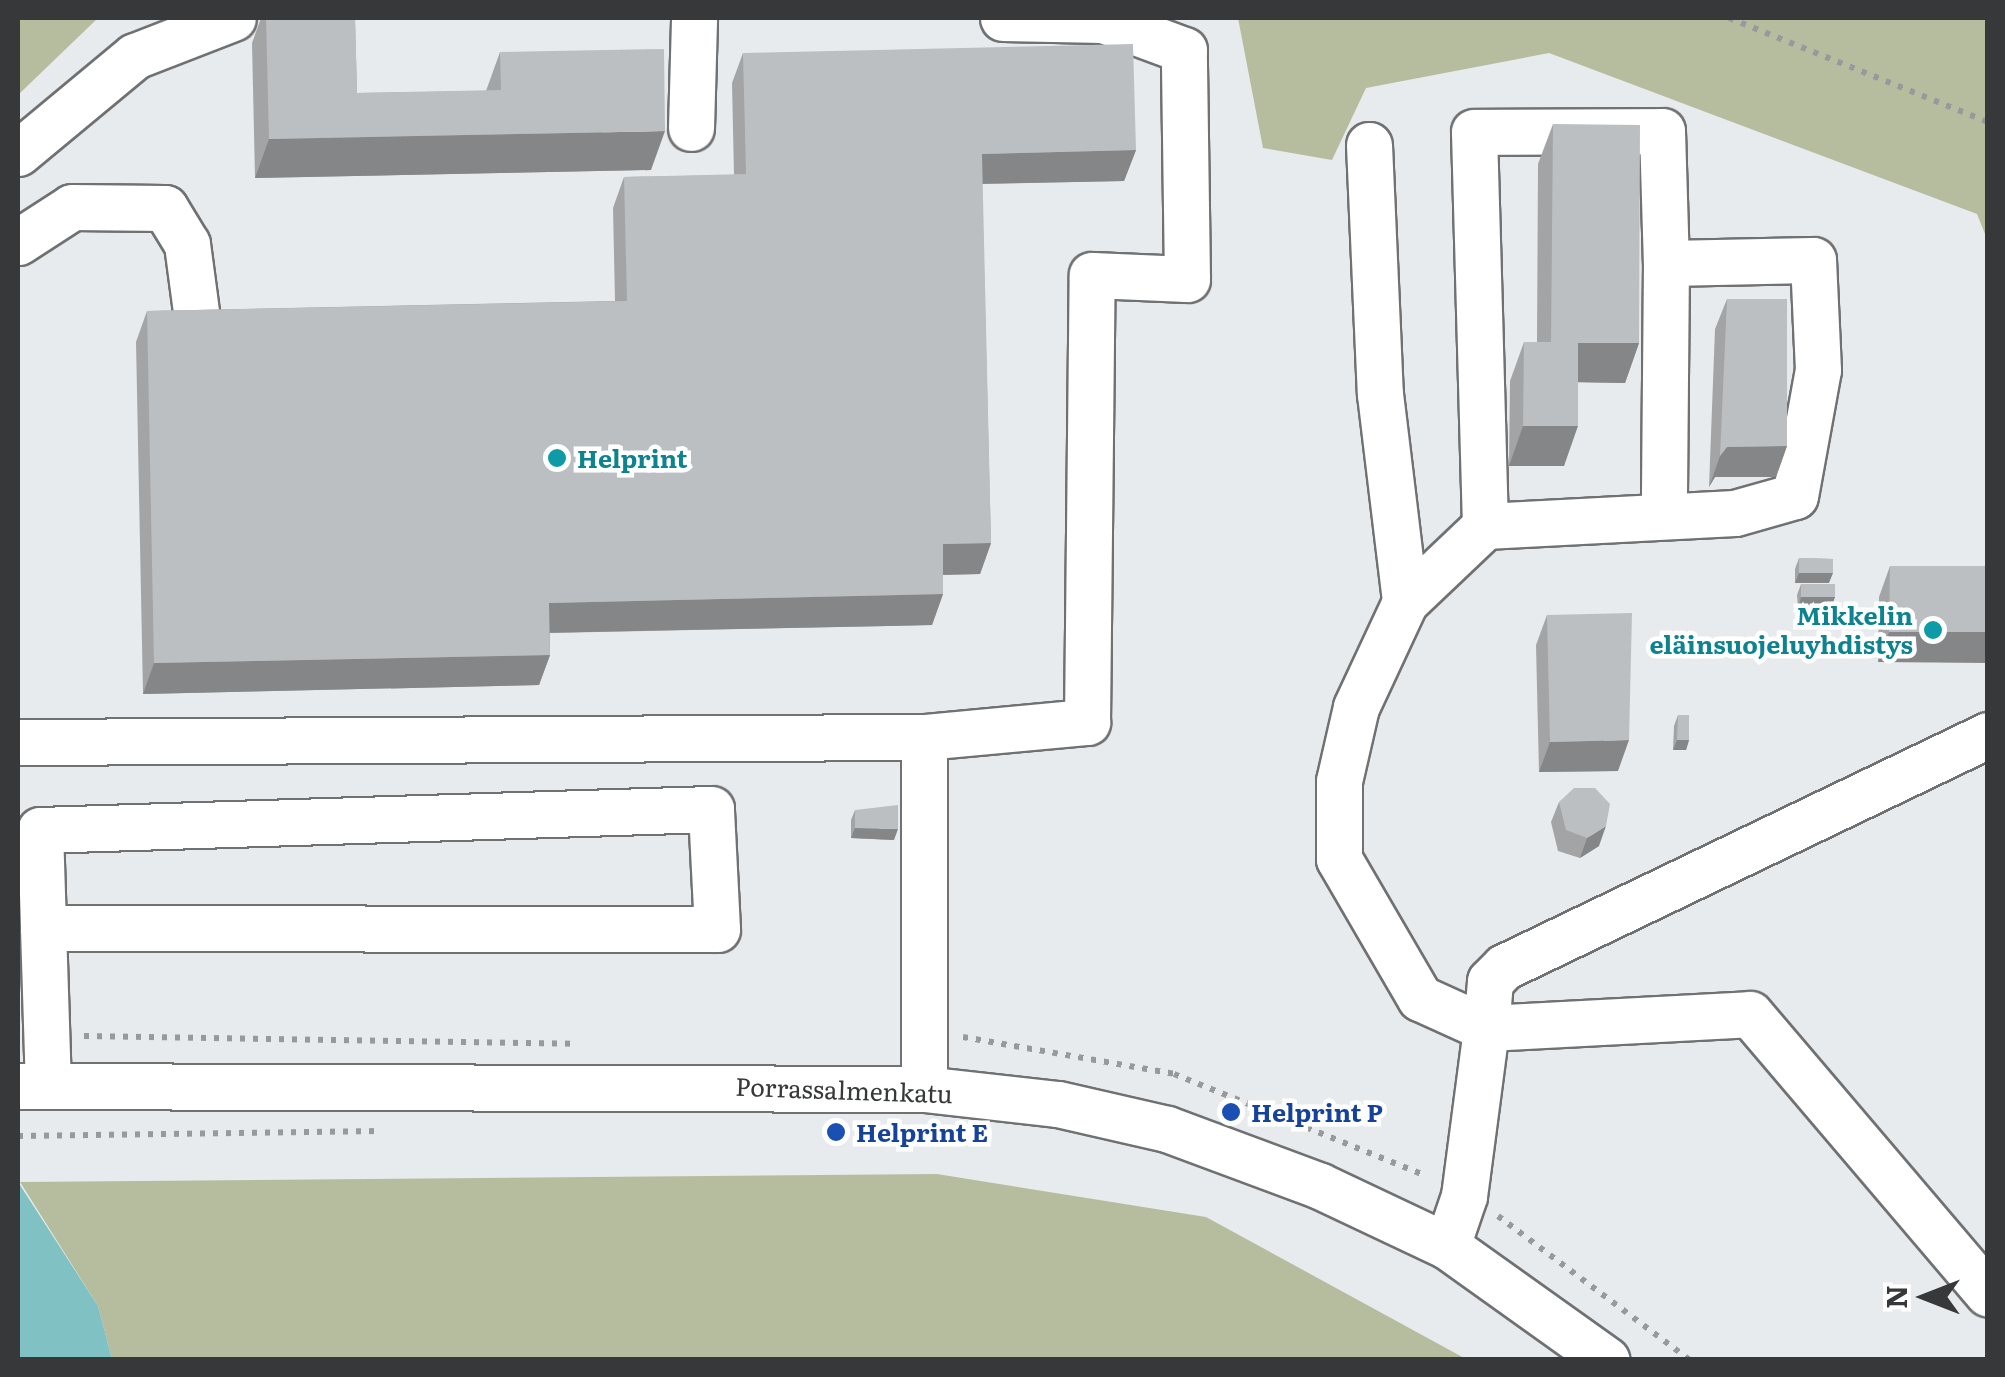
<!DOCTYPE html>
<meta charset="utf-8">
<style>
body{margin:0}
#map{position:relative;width:2005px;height:1377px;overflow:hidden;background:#e8ebed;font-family:Literata,serif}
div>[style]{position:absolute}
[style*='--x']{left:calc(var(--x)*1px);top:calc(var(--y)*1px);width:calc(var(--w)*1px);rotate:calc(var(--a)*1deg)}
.green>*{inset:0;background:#b6bd9e}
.water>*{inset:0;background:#80c1c3}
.path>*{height:6px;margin-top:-3px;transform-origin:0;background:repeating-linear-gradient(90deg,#97999a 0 5px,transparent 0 13px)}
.roads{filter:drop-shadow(2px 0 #6f7173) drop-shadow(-2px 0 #6f7173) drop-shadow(0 2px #6f7173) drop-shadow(0 -2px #6f7173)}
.minor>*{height:45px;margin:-22.5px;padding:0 22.5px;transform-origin:22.5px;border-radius:22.5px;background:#fff}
.wall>*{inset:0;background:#a2a4a6}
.shaded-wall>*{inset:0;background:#848687}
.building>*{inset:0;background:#bcbfc1}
.dots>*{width:28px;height:28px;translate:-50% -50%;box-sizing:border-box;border:5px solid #fff;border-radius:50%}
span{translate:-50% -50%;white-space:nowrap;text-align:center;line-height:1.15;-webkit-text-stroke:9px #fff;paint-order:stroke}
.culture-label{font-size:25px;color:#0d838f;font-weight:700}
.left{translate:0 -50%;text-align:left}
.right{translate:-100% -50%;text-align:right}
.street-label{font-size:25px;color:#373839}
.transit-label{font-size:25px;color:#164399;font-weight:700}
.frame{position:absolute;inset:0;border:20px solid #373839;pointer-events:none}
.north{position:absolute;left:1875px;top:1247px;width:100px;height:100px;-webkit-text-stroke:8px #fff;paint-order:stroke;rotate:270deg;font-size:28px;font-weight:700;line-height:40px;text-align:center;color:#373839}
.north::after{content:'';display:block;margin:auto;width:35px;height:45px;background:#373839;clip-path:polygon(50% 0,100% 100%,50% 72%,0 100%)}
</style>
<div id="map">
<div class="green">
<div style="clip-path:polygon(18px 18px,98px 18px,18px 95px)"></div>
<div style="clip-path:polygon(1238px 18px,1987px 18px,1987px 239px,1977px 214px,1549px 53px,1366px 88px,1332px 160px,1263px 148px)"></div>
<div style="clip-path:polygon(937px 1174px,1206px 1217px,1466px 1359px,112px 1359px,98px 1306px,20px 1182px)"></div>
</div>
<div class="water">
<div style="clip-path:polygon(18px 1182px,98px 1306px,112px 1359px,18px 1359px)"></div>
</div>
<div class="path">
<div style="--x:1729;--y:18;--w:279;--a:21.9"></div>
<div style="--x:84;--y:1036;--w:492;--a:0.9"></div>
<div style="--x:963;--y:1037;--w:214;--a:9.9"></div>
<div style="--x:1174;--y:1074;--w:272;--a:22"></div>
<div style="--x:18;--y:1136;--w:363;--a:-0.8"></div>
<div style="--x:1498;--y:1216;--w:240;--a:36.9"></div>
</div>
<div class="roads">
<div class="minor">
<div style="--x:691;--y:128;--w:110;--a:-88.4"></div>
<div style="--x:1369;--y:145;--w:249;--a:87.5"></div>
<div style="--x:1380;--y:394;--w:209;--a:83.1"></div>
<div style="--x:1405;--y:602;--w:116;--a:115"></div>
<div style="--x:1356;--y:707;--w:76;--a:102.9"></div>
<div style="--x:1339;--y:781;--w:78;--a:90"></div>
<div style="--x:1339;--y:859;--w:161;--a:59.8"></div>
<div style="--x:1420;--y:998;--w:72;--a:24.4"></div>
<div style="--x:1486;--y:1028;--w:47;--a:-85.1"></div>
<div style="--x:1490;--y:981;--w:20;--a:-45"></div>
<div style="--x:1504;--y:967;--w:537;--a:-25.61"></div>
<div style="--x:18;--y:153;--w:152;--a:-39.7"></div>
<div style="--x:135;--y:56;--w:105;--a:-21.2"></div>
<div style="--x:18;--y:242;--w:64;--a:-32.9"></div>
<div style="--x:72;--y:207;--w:93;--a:0.6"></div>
<div style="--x:165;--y:208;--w:42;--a:58.6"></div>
<div style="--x:187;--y:244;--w:83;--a:82.4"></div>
<div style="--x:1485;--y:526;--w:394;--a:-91.6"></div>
<div style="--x:1474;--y:132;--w:188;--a:-0.3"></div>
<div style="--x:1662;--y:131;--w:132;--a:88.3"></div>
<div style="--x:1405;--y:602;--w:110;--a:-43.5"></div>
<div style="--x:1485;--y:526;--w:250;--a:-3"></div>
<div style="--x:1735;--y:513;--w:62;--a:-15.8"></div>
<div style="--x:1795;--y:496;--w:128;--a:-79.7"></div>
<div style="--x:1818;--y:370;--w:110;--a:-92.6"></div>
<div style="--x:1813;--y:260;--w:147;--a:178.8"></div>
<div style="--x:1666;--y:263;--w:252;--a:90.5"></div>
<div style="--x:924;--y:737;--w:164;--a:-5.3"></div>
<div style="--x:1087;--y:722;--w:447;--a:-89.4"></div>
<div style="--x:1092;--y:275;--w:95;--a:2.4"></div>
<div style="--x:1187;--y:279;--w:229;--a:-90.8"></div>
<div style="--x:1184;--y:50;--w:86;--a:-159.7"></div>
<div style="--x:1103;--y:20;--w:100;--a:-178.9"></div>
<div style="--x:18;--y:742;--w:906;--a:-0.32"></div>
<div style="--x:924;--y:737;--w:352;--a:90"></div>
<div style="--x:43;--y:928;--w:674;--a:0.09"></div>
<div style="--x:717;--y:929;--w:120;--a:-92.9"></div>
<div style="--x:711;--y:809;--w:671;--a:178.21"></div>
<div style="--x:40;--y:830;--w:98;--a:88.2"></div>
<div style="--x:43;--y:928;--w:158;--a:88.2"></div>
<div style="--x:18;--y:1086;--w:906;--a:0.19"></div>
<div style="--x:924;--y:1089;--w:135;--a:6.4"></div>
<div style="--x:1058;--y:1104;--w:112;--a:12.9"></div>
<div style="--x:1167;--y:1129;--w:163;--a:20.4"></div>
<div style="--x:1320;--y:1186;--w:140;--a:25.3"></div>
<div style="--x:1447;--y:1246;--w:196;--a:35.5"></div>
<div style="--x:1447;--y:1246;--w:53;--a:-71.2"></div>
<div style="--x:1464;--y:1196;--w:169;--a:-82.5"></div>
<div style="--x:1486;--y:1028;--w:264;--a:-3"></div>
<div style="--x:1750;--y:1014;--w:367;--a:49.6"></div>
</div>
</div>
<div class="wall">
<div style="clip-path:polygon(261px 18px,355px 18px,357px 93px,486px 91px,500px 52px,651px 170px,255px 178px,252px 43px)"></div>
<div style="clip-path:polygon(743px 53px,1136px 150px,1124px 181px,982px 184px,991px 543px,980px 574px,943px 575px,943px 594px,932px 625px,550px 633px,550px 655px,539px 685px,143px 694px,136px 342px,147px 311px,615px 301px,613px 208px,624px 177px,734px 175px,732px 83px)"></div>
<div style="clip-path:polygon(1553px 124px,1639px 343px,1625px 383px,1578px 382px,1564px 466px,1509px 466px,1510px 381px,1524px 342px,1537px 342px,1538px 164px)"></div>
<div style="clip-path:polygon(1727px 299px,1787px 446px,1776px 477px,1715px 477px,1709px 487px,1715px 329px)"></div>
<div style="clip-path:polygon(1799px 558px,1833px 559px,1795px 583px,1795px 569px)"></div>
<div style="clip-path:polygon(1890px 566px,1988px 566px,1878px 662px,1879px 597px)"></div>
<div style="clip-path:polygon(1801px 584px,1835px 597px,1831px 608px,1798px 608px,1797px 595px)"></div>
<div style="clip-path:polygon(1547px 615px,1618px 771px,1539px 772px,1536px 645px)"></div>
<div style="clip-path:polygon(1678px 715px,1689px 740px,1686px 750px,1673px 750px,1674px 726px)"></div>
<div style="clip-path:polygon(1559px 802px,1599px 846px,1580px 858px,1558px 851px,1551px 822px)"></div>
<div style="clip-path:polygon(855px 810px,894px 840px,851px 838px,851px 820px)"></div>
</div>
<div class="shaded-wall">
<div style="clip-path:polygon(665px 131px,651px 170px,255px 178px,269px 139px)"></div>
<div style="clip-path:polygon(1136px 150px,1124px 181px,970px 184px,982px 154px)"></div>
<div style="clip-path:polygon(1578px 343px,1639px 343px,1625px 383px,1564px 382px)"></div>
<div style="clip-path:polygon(1523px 426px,1578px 426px,1564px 466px,1509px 466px)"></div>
<div style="clip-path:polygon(1787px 446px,1776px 477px,1715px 477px,1709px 487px,1720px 456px,1727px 447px)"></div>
<div style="clip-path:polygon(991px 543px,980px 574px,932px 575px,943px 544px)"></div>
<div style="clip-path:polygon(1799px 573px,1833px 573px,1829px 583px,1795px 583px)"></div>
<div style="clip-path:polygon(943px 594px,932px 625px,538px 633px,549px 603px)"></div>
<div style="clip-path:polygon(1801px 597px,1835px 597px,1831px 608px,1798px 608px)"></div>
<div style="clip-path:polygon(1889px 632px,1988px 632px,1988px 663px,1878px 662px)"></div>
<div style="clip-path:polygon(550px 655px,539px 685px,143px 694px,154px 663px)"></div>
<div style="clip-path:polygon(1629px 740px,1618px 771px,1539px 772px,1550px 742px)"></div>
<div style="clip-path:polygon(1677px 740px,1689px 740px,1686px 750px,1673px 750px)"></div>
<div style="clip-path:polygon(1606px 826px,1599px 846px,1580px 858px,1587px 838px)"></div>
<div style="clip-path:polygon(855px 828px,898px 829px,894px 840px,851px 838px)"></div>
</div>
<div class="building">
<div style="clip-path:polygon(266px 18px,355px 18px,357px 93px,501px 90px,500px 52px,664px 49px,665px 131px,269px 139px)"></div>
<div style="clip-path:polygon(1133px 44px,1136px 150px,982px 154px,991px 543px,943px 544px,943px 594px,549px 603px,550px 655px,154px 663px,147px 311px,627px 301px,624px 177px,746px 174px,743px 53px)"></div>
<div style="clip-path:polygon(1553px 124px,1640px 125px,1639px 343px,1578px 343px,1578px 426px,1523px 426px,1524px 342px,1551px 342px)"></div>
<div style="clip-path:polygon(1727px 299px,1787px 299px,1787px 446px,1727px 447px,1720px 456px)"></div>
<div style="clip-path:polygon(1799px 558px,1833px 559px,1833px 573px,1799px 573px)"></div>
<div style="clip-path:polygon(1890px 566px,1988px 566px,1988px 632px,1889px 632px)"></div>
<div style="clip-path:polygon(1801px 584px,1835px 584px,1835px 597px,1801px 597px)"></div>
<div style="clip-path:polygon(1632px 613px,1629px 740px,1550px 742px,1547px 615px)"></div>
<div style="clip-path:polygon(1678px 715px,1689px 715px,1689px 740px,1677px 740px)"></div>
<div style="clip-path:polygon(1574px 788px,1595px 788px,1610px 804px,1606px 826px,1587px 838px,1566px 830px,1559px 802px)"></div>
<div style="clip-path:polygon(898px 805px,898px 829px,855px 828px,855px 810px)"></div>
</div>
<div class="dots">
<div style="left:557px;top:458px;background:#0f9aa8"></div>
<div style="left:1933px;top:630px;background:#0f9aa8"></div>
<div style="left:1231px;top:1112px;background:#1a4fb4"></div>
<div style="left:836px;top:1132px;background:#1a4fb4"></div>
</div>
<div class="culture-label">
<span class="left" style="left:577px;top:458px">Helprint</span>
<span class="right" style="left:1913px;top:630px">Mikkelin<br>eläinsuojeluyhdistys</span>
</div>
<div class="street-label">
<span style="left:844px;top:1090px;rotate:2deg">Porrassalmenkatu</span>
</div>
<div class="transit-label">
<span class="left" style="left:1251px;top:1112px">Helprint P</span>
<span class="left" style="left:856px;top:1132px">Helprint E</span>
</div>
<div class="frame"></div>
<div class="north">N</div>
</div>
